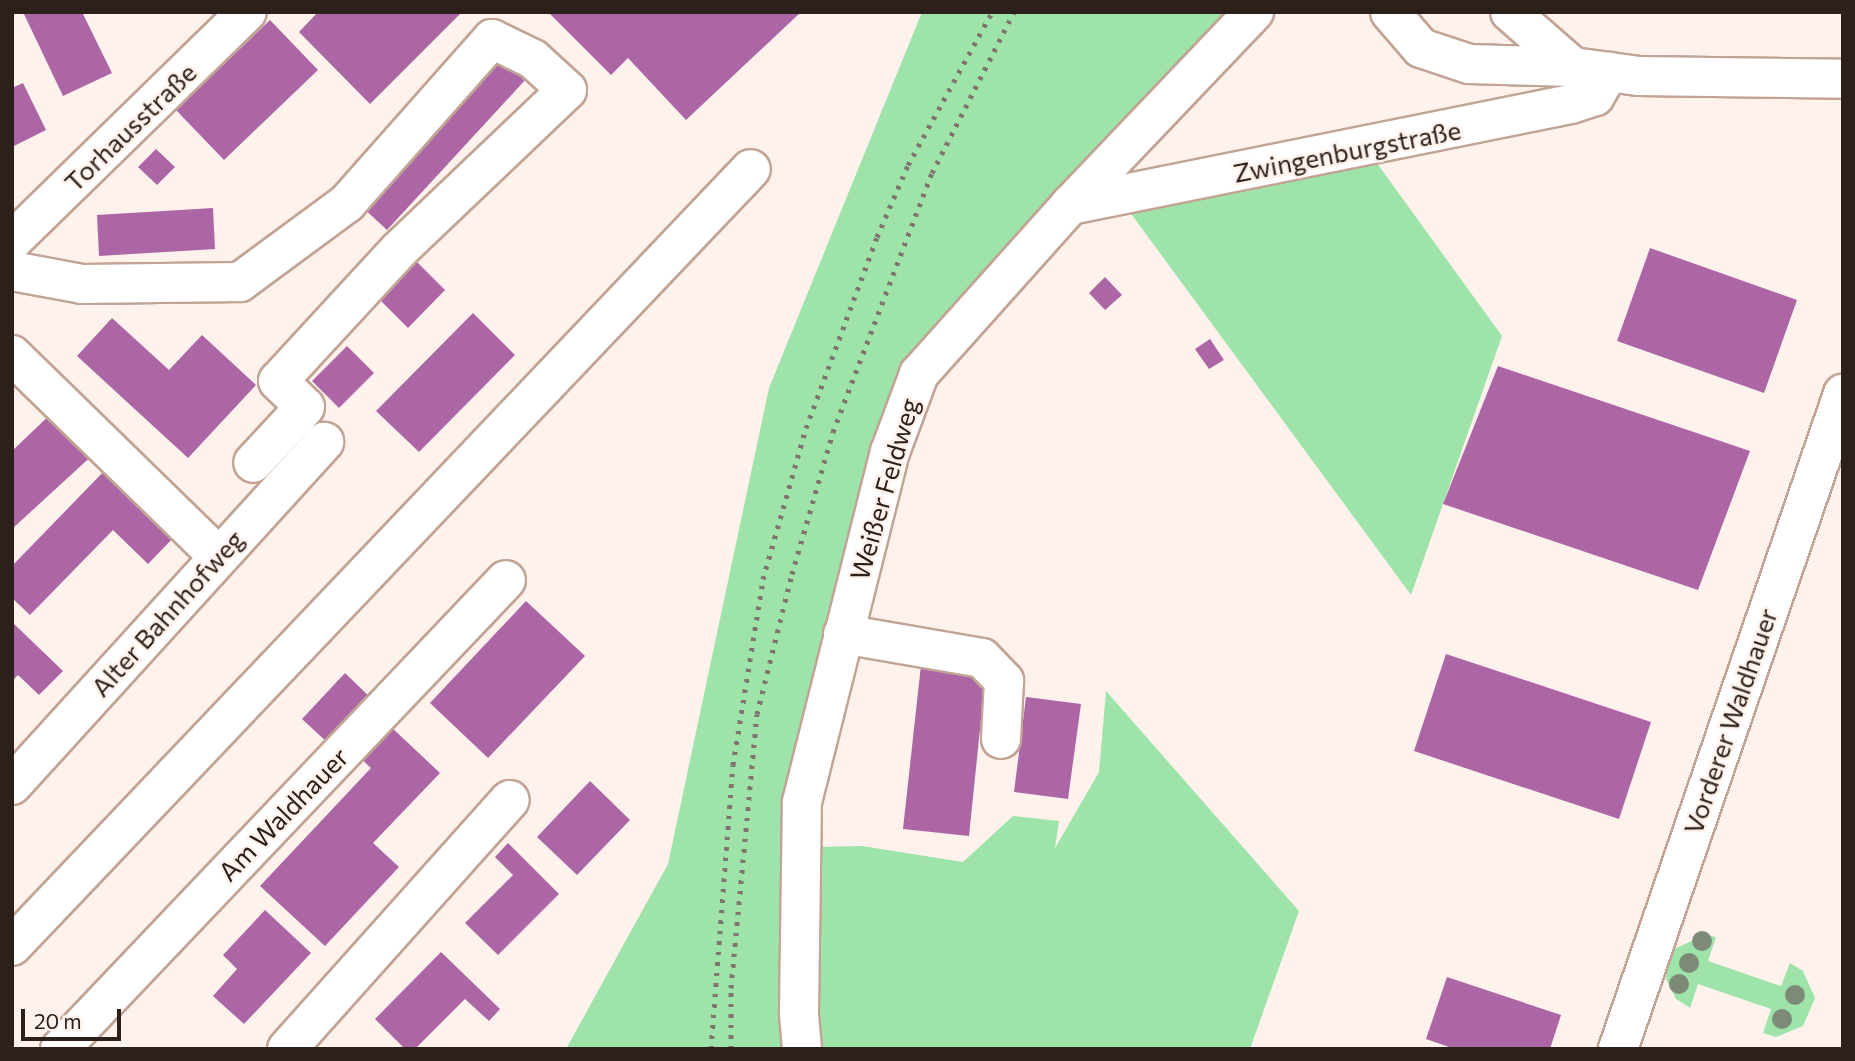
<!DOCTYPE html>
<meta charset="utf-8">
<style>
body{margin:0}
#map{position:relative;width:1855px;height:1061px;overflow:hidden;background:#fff2ec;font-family:Commissioner,sans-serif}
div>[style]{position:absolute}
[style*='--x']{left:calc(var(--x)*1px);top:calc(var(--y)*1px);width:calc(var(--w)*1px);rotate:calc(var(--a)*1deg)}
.green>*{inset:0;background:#9ee3aa}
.building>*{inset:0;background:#ad66a5}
.roads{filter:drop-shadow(2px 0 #c1a495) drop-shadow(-2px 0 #c1a495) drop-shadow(0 2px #c1a495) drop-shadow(0 -2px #c1a495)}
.minor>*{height:38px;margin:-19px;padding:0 19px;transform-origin:19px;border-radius:19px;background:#fff}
.rail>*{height:5px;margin-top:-2.5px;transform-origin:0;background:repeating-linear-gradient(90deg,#7f746e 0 3.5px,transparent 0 10.5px)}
.trees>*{width:20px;height:20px;margin:-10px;border-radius:50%;background:#7d8a78}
span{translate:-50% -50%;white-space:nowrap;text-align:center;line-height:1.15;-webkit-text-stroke:5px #fff2ec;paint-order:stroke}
.street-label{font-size:26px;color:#2b201a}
.frame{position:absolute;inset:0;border:14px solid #2b201a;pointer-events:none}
.scale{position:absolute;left:21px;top:1009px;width:100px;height:32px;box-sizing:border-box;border:4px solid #2b201a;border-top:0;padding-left:9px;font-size:21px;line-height:24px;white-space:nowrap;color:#2b201a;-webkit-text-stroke:5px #fff2ec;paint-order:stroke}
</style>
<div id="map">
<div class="green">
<div style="clip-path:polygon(922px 12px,1256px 12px,919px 374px,898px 455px,818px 651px,797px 797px,787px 1049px,566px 1049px,668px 864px,769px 388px)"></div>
<div style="clip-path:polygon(1366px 148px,1502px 336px,1411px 595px,1118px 196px)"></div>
<div style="clip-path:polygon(1106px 691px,1299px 911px,1250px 1049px,817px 1049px,815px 847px,862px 846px,963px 862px,1013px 816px,1059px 821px,1055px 848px,1099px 772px)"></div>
<div style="clip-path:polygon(1705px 935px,1716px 937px,1708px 961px,1781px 986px,1790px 963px,1803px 971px,1815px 998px,1803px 1026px,1776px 1037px,1763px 1033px,1771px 1009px,1698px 984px,1690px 1008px,1676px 999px,1666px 979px,1668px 962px,1676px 948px)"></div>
</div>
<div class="building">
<div style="clip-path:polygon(23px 12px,82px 12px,112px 73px,63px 96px)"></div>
<div style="clip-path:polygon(318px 12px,462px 12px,370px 104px,299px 32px)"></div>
<div style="clip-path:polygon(548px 12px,801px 12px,686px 120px,628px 58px,611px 75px)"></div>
<div style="clip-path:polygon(270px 20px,318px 70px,224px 160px,176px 110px)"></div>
<div style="clip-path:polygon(500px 53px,527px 78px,387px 230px,360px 205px)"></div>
<div style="clip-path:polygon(23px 83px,46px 130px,12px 147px,12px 88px)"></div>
<div style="clip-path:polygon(156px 149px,175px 167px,157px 185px,138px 167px)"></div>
<div style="clip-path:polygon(213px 208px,215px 249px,99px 256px,97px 215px)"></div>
<div style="clip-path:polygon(1650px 248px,1797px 300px,1764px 393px,1617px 341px)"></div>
<div style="clip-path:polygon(417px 262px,445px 290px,408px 328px,380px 300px)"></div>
<div style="clip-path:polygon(1105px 277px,1122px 295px,1105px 310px,1089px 293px)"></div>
<div style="clip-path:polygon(473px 313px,515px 355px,419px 452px,376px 411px)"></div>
<div style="clip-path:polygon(112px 318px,169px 370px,202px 335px,256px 385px,188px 458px,77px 356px)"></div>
<div style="clip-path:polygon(1210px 339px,1224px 360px,1209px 369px,1195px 349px)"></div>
<div style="clip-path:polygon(347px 346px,374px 373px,339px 408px,312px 381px)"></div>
<div style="clip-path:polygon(1498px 366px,1750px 451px,1698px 590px,1443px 504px)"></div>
<div style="clip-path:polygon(56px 409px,97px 451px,12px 529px,12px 451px)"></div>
<div style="clip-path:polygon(109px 466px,179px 532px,148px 564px,113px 530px,30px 615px,12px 598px,12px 566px)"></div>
<div style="clip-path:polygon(526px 601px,585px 656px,488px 758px,430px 703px)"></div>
<div style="clip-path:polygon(12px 622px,63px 671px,39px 695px,18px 675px,12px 681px)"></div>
<div style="clip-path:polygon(1446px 654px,1651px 722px,1619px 819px,1414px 751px)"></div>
<div style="clip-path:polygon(921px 665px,986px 671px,969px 836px,903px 829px)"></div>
<div style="clip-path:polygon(345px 673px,372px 699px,329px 744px,302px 719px)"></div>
<div style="clip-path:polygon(1026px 697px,1081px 704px,1068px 799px,1014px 792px)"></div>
<div style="clip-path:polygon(389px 725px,440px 773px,373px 843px,399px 867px,325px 946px,260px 886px,371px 768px,359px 757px)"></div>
<div style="clip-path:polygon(590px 781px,630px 820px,577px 875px,537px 837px)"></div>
<div style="clip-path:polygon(508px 843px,559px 894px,498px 955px,465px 923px,513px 875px,495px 857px)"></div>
<div style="clip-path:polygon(265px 910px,311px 953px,244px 1024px,213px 996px,237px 969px,223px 955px)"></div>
<div style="clip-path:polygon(441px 952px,500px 1009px,489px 1021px,465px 999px,415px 1049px,405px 1049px,375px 1019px)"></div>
<div style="clip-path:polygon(1447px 977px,1561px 1015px,1550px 1049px,1455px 1049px,1426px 1039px)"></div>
</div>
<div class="roads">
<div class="minor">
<div style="--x:1390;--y:12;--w:48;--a:49.3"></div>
<div style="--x:1421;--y:48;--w:51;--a:18.4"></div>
<div style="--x:1469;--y:64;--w:104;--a:1.7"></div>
<div style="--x:1573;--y:67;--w:67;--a:7.8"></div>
<div style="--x:1639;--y:76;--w:204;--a:0.8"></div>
<div style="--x:1510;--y:12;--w:84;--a:41.1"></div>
<div style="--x:1070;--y:205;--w:511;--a:-11.4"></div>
<div style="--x:1571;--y:104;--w:25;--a:-18"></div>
<div style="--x:1595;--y:96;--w:28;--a:-60"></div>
<div style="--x:12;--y:241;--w:328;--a:-44.3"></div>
<div style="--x:12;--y:271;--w:71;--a:10.5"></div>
<div style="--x:82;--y:284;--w:158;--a:-0.7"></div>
<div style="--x:240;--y:282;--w:133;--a:-36.4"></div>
<div style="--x:347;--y:203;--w:219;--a:-48.5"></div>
<div style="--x:492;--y:39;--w:46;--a:26"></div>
<div style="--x:533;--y:59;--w:46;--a:42.4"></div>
<div style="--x:567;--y:90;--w:232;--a:136.4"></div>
<div style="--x:399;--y:250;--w:178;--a:132.7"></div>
<div style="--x:278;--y:381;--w:37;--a:44"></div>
<div style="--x:305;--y:407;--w:76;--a:132.9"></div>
<div style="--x:12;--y:355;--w:288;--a:44.3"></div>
<div style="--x:843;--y:634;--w:141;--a:9.8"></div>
<div style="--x:982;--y:658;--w:32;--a:46"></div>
<div style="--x:1004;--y:681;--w:58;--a:93"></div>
<div style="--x:12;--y:785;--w:464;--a:-47.7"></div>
<div style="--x:12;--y:946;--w:1072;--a:-46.44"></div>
<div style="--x:60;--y:1049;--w:647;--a:-46.44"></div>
<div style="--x:287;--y:1049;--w:334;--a:-48.2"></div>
<div style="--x:802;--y:1049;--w:37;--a:-95"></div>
<div style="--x:799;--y:1012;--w:210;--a:-89.2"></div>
<div style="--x:802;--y:802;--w:361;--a:-75.9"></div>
<div style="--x:890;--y:452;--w:83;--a:-69.6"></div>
<div style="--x:919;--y:374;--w:227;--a:-48.2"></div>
<div style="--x:1070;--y:205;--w:267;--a:-46.4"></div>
<div style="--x:1618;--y:1049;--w:693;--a:-71.04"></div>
</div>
</div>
<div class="rail">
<div style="--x:711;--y:1049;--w:285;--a:-85.6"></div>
<div style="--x:733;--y:765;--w:188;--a:-80.8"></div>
<div style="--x:763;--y:579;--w:157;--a:-74.1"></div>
<div style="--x:806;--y:428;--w:204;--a:-69.6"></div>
<div style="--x:877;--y:237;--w:78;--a:-66.7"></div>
<div style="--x:908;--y:165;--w:175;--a:-61.2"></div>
<div style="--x:731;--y:1049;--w:61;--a:-90"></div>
<div style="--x:731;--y:988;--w:275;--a:-84.6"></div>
<div style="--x:757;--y:714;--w:144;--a:-76"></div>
<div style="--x:792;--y:574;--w:148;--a:-73.9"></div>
<div style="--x:833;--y:432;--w:277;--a:-69.1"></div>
<div style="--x:932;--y:173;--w:181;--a:-63"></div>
</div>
<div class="trees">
<div style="left:1702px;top:941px"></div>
<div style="left:1689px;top:963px"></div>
<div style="left:1679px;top:984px"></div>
<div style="left:1795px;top:995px"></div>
<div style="left:1782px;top:1019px"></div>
</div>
<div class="street-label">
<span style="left:130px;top:127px;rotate:-44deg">Torhausstraße</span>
<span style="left:1347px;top:151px;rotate:-11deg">Zwingenburgstraße</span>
<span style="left:884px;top:489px;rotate:-74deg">Weißer Feldweg</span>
<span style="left:167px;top:613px;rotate:-48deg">Alter Bahnhofweg</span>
<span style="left:1730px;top:721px;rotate:-71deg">Vorderer Waldhauer</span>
<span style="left:283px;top:814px;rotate:-46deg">Am Waldhauer</span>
</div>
<div class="frame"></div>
<div class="scale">20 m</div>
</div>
